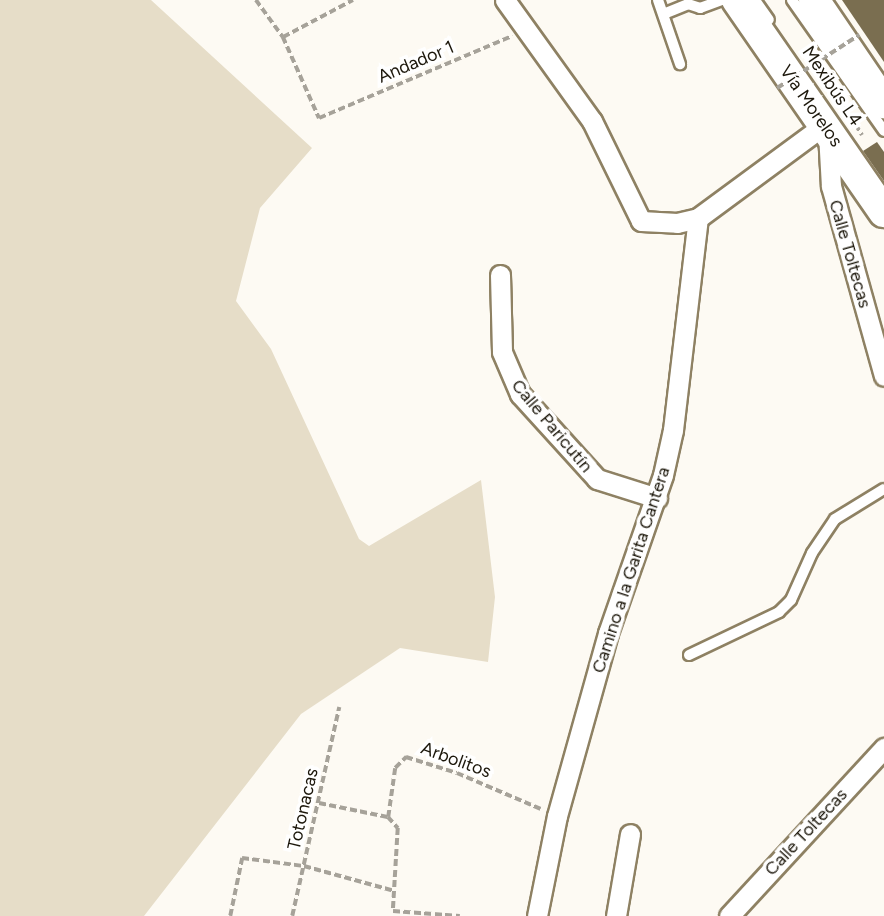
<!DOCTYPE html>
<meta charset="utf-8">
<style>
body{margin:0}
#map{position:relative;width:884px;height:916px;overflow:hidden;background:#fdfaf3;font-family:Figtree,sans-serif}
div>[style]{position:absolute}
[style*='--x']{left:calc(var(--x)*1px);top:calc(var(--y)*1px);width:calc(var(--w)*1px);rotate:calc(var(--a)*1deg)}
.green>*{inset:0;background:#e6ddc8}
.building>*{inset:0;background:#7a6e50}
.path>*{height:3.5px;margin-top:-1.75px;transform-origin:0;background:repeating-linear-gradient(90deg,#a6a299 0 7px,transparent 0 10.5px)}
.roads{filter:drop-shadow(2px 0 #8e8163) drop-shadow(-2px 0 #8e8163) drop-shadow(0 2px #8e8163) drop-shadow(0 -2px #8e8163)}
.lane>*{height:10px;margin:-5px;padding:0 5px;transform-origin:5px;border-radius:5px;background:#fff}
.street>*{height:19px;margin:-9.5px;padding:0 9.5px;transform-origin:9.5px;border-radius:9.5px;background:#fff}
.primary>*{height:30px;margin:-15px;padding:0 15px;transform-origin:15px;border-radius:15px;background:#fff}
.path-bridge>*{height:3.5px;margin-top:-1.75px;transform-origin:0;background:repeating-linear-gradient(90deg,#a6a299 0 7px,transparent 0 10.5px)}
span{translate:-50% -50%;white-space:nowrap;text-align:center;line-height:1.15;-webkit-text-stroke:7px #fff;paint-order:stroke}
.street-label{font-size:18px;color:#1c170b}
</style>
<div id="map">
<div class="green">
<div style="clip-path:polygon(0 0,151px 0,312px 148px,260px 208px,236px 301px,271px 349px,359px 539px,369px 546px,481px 480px,495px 597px,488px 662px,400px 648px,301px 714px,144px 916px,0 916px)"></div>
</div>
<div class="building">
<div style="clip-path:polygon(842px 0,884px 0,884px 62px)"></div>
<div style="clip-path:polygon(877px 142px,884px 152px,884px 181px,863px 151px)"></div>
</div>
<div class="path">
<div style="--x:256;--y:0;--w:46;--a:53.9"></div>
<div style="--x:283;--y:37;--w:89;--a:66"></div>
<div style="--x:319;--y:118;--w:210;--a:-23"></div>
<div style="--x:283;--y:37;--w:79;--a:-27.9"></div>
<div style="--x:817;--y:62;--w:86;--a:58.3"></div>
<div style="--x:319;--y:803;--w:70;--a:11.5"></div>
<div style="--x:388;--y:817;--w:49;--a:-81.9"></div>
<div style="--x:395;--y:768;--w:16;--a:-45"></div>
<div style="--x:406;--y:757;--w:53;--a:17.4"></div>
<div style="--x:457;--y:773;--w:91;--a:23.2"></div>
<div style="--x:388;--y:817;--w:15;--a:48"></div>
<div style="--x:398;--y:828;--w:83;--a:93.4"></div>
<div style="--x:393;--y:911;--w:67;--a:4.3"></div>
<div style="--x:230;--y:916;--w:59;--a:-78.3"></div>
<div style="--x:242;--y:858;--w:63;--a:7.4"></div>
<div style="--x:304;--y:866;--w:94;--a:15.4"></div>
<div style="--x:292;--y:916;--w:214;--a:-77.3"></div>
</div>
<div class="roads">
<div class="lane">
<div style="--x:658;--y:0;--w:68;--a:71"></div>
<div style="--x:755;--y:0;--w:24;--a:55"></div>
<div style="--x:792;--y:0;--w:160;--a:54.9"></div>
<div style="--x:666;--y:13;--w:24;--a:-22"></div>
<div style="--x:688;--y:4;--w:13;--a:18"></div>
<div style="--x:700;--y:8;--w:23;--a:-20"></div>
<div style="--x:689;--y:655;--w:100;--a:-25.5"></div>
<div style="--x:779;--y:612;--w:17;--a:-45"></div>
<div style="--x:791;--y:600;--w:51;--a:-65.9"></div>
<div style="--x:812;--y:553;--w:41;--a:-55.9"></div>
<div style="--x:835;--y:519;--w:57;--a:-31.5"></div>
</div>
<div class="street">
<div style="--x:505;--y:0;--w:149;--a:54.3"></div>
<div style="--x:592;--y:121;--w:111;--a:63.9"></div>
<div style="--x:641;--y:221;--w:36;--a:3"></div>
<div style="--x:677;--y:223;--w:22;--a:-13"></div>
<div style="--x:698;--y:218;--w:157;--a:-36.4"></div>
<div style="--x:828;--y:133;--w:53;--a:86.8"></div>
<div style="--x:831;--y:186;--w:197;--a:74.4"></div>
<div style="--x:500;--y:275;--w:77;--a:88.5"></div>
<div style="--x:502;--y:352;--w:46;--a:66.8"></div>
<div style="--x:520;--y:394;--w:115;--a:47.8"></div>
<div style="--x:597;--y:479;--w:63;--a:17.6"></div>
<div style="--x:537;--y:916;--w:102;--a:-78.7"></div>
<div style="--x:557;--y:816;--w:190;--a:-74.4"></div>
<div style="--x:608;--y:633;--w:167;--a:-70.8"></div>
<div style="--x:663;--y:475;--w:46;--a:-77.5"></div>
<div style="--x:673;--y:430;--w:213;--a:-83.3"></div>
<div style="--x:616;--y:916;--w:83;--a:-80.3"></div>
<div style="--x:729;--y:916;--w:229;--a:-47.3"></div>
</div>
<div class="primary">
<div style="--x:737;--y:0;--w:258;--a:55.3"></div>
<div style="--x:814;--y:0;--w:125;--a:55.8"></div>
</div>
</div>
<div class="path-bridge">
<div style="--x:777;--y:88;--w:98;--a:-32.9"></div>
</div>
<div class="street-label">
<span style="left:416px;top:62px;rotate:-23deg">Andador 1</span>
<span style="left:832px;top:86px;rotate:56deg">Mexibús L4</span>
<span style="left:811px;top:106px;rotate:55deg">Vía Morelos</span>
<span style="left:850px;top:254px;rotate:74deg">Calle Toltecas</span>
<span style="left:552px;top:426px;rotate:50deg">Calle Paricutín</span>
<span style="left:631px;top:570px;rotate:-72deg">Camino a la Garita Cantera</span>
<span style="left:456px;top:760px;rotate:20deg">Arbolitos</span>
<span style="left:303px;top:809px;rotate:-77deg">Totonacas</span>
<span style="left:806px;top:832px;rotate:-47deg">Calle Toltecas</span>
</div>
</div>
